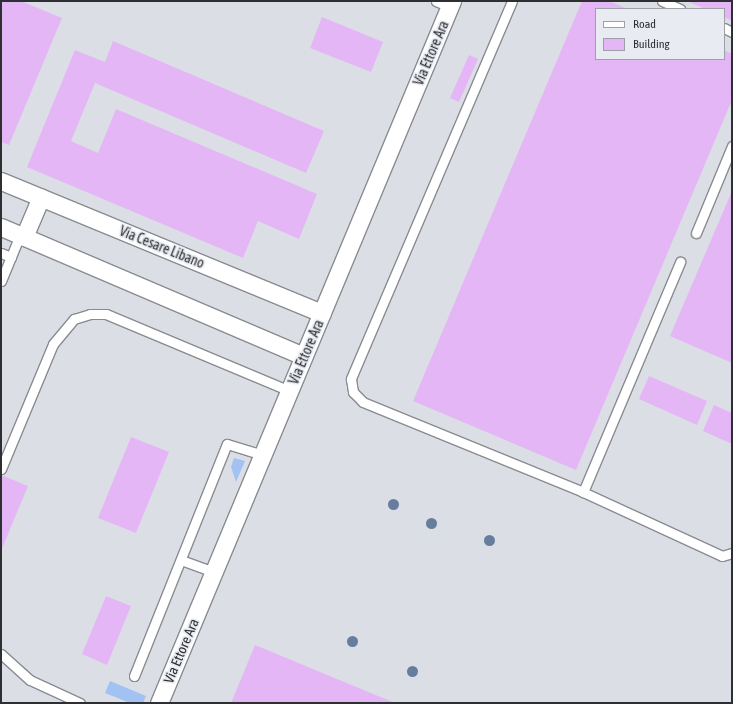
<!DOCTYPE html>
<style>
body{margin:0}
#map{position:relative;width:733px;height:704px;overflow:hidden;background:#dbdfe5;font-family:"Asap Condensed",sans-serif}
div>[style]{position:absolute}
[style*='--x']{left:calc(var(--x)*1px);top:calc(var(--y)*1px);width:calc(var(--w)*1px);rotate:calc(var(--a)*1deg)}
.green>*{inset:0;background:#a2c2f3}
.building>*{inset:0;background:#e5b6f6}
.roads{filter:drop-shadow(1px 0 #888c91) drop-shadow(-1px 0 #888c91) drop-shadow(0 1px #888c91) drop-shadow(0 -1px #888c91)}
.lane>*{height:9px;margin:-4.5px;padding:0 4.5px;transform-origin:4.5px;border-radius:4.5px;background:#fff}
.street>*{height:17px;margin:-8.5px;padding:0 8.5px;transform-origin:8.5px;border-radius:8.5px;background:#fff}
.trees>*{width:11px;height:11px;margin:-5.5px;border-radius:50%;background:#677d9e}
span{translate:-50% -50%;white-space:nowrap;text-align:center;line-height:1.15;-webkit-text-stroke:3.5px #e8ecf2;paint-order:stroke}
.street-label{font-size:14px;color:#2e2f32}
.frame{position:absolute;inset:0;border:2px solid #2e2f32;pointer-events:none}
.legend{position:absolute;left:595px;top:8px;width:130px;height:52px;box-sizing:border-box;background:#e8ecf2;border:1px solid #9ea0a5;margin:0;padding:5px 7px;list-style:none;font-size:12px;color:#2e2f32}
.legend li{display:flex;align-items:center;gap:8px;height:20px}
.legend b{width:20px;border:1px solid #9ea0a5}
</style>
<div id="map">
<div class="green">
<div style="clip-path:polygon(234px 458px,245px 461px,236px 482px,231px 467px)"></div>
<div style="clip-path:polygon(110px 681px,146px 696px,143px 703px,130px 703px,105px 693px)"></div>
</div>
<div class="building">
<div style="clip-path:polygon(1px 1px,21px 1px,62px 18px,9px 145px,1px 142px)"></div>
<div style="clip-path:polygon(582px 1px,609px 1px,628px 9px,596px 9px,596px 59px,724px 59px,724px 50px,732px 54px,732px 100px,576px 470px,413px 401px)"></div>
<div style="clip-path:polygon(687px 1px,732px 1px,732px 21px,724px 17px,724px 9px,705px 9px)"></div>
<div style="clip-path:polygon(322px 17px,383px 42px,371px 72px,310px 48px)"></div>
<div style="clip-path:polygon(113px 41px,324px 131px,306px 173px,95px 83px,71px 141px,98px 153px,116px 109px,317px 194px,299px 239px,258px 221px,243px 258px,27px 167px,75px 50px,105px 62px)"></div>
<div style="clip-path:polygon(469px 55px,478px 59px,459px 102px,450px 98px)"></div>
<div style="clip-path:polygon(732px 191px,732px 363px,670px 336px)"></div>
<div style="clip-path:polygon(649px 376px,707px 401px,697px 425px,639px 399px)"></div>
<div style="clip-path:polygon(714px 405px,732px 413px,732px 444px,703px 431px)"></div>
<div style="clip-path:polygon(131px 437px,169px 452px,136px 533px,98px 518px)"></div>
<div style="clip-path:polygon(1px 475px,28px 486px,1px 551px)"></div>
<div style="clip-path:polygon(106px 596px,131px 606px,107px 665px,82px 654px)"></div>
<div style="clip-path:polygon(255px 645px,395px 703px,231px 703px)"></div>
</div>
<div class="roads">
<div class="lane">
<div style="--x:436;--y:1;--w:15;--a:23"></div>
<div style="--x:512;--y:1;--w:411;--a:113.1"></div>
<div style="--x:351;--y:379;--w:13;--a:81"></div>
<div style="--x:353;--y:392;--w:14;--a:45"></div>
<div style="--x:363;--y:402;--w:238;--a:22.2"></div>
<div style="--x:583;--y:492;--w:153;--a:24.7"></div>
<div style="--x:722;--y:556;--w:10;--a:-17"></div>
<div style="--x:662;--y:1;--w:20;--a:24"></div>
<div style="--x:724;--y:28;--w:9;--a:27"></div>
<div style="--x:696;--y:233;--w:94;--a:-67.5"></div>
<div style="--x:1;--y:253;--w:11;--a:22"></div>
<div style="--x:1;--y:281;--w:50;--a:-67.6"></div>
<div style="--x:1;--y:469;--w:135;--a:-67.4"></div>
<div style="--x:53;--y:344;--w:33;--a:-50"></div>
<div style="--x:74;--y:319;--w:17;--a:-17"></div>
<div style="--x:90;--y:314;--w:16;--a:0"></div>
<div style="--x:106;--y:314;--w:199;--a:22.7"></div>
<div style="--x:583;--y:492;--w:250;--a:-67.1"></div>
<div style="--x:181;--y:560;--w:35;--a:20"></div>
<div style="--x:1;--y:654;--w:39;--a:42"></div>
<div style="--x:30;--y:680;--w:55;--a:24.7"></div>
<div style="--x:134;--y:676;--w:250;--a:-68.2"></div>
<div style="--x:227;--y:444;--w:38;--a:17"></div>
</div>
<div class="street">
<div style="--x:1;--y:181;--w:347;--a:22.4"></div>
<div style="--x:1;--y:227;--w:329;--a:23.1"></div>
<div style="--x:24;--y:237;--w:43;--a:-67"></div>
<div style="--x:159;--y:703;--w:761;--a:-67.35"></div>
</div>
</div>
<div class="trees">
<div style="left:393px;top:504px"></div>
<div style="left:431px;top:523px"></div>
<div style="left:489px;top:540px"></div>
<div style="left:352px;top:641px"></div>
<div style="left:412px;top:671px"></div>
</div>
<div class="street-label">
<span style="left:431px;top:53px;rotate:-67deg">Via Ettore Ara</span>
<span style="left:162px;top:247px;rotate:22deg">Via Cesare Libano</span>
<span style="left:306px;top:352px;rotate:-67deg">Via Ettore Ara</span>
<span style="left:181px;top:651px;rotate:-67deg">Via Ettore Ara</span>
</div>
<div class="frame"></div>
<ul class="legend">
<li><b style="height:5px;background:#fff"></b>Road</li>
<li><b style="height:11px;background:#e5b6f6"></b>Building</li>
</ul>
</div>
